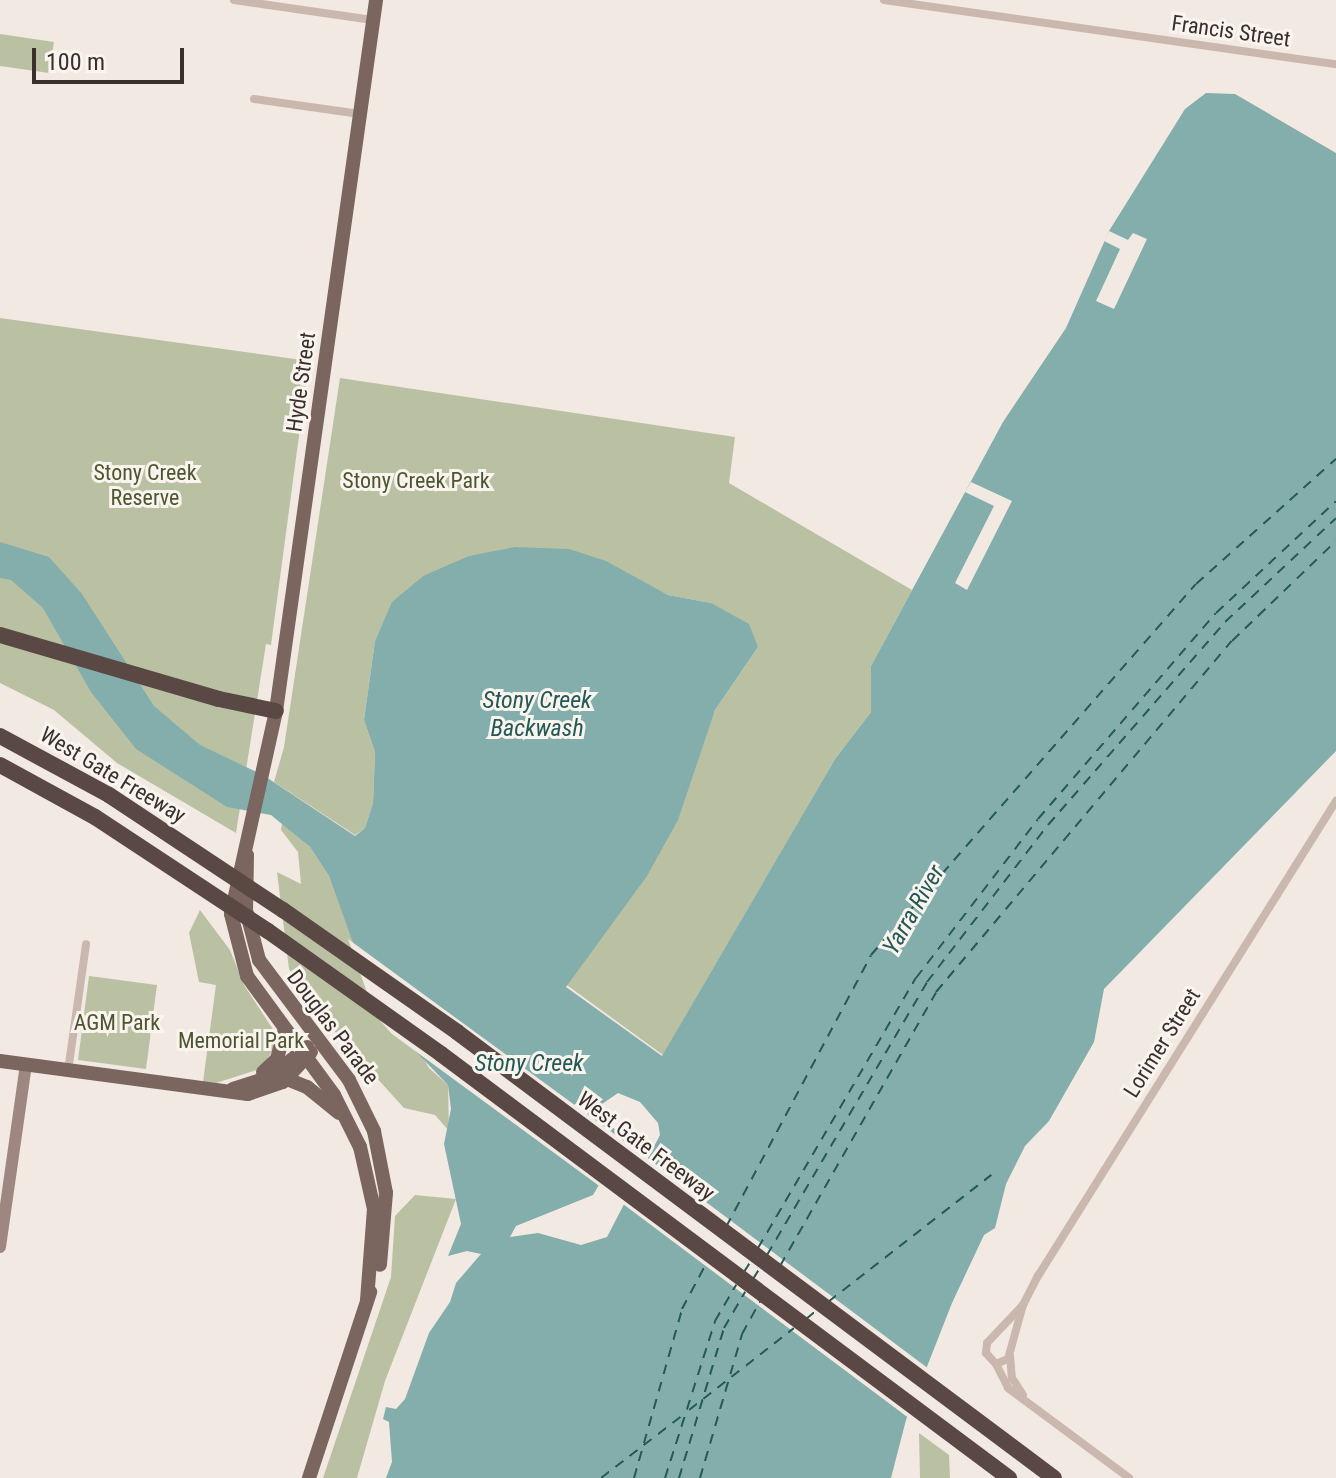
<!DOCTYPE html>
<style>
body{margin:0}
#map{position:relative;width:1336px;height:1478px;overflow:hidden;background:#f2e9e2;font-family:"Roboto Condensed",sans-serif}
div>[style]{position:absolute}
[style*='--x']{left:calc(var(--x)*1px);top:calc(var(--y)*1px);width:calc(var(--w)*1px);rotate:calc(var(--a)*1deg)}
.green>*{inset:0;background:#bac1a3}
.water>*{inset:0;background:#83aeab}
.pier>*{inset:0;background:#f2e9e2}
.ferry>*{height:2px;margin-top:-1px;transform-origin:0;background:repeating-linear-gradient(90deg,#245956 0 10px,transparent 0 18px)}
.street>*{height:8px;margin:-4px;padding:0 4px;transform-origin:4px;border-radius:4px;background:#cab8af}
.secondary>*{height:12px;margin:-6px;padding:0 6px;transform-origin:6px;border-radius:6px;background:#9e8780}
.primary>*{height:14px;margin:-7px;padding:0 7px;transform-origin:7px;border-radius:7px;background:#7a655f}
.highway>*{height:16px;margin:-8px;padding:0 8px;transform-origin:8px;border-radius:8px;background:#5a4844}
.highway-bridge>*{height:16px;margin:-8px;padding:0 8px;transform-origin:8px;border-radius:8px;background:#5a4844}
span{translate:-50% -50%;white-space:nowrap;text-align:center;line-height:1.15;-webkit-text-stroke:6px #faf4ef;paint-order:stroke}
.street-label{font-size:22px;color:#3a2f2c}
.park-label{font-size:22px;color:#4d5631}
.water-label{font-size:24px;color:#245956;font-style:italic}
.scale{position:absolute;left:32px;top:48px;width:152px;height:36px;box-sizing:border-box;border:4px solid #3a2f2c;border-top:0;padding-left:10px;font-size:24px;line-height:28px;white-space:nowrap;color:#3a2f2c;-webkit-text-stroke:6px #faf4ef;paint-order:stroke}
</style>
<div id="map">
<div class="green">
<div style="clip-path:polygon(0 34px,54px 42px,49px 73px,0 66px)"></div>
<div style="clip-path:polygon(0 318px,309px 361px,271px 645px,266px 644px,236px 833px,117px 763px,54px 710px,0 683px)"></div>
<div style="clip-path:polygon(340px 378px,735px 437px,729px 483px,912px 590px,871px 666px,871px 712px,835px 759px,663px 1055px,564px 983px,700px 747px,715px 710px,758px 647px,711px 603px,668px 595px,638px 580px,423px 576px,393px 602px,375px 641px,364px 720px,375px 752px,373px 803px,365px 828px,355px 835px,274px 782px,284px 747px)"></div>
<div style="clip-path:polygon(282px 823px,310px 847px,329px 876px,352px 936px,429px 1068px,448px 1085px,449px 1131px,435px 1115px,404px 1108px,307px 1001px,289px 969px,277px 872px,301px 884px,298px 852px,281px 830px)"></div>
<div style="clip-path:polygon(200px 910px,230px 950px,244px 985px,280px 1040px,260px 1069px,216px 1083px,203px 1082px,216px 985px,199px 982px,189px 933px)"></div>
<div style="clip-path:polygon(89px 976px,157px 985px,146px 1069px,78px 1060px)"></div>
<div style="clip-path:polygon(415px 1195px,456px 1199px,385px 1381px,357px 1478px,323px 1478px,391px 1277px,395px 1216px)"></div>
<div style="clip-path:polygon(919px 1433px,949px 1455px,950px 1478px,920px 1478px)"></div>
</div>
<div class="water">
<div style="clip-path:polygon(evenodd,1206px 93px,1235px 94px,1336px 153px,1336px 751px,1104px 989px,1094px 1042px,1049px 1121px,1025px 1146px,1006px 1184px,995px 1228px,984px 1235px,952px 1303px,906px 1420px,891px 1478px,386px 1478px,392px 1462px,389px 1422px,383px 1419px,386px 1407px,396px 1409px,405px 1399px,429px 1333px,450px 1302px,456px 1283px,481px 1254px,467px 1251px,448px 1256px,461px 1224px,444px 1144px,451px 1109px,448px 1085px,378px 1012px,329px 876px,310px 847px,271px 815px,227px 807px,136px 749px,91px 692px,43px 608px,11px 580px,0 578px,0 542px,49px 557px,82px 594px,154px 706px,200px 745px,263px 775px,355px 836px,365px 828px,373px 803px,375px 752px,364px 720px,375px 641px,392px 602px,423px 576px,469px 556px,515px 547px,569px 549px,606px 561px,668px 595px,711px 603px,749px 624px,758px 647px,715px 710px,678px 820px,647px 876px,566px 987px,662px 1056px,835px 759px,871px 712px,871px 666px,1003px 422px,1066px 328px,1109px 231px,1185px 109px,1206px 93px,618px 1093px,640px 1102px,658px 1123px,660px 1135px,607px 1237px,581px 1245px,538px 1233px,510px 1237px,516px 1226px,593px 1195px,625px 1141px,603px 1116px,602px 1104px,618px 1093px)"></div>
</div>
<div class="pier">
<div style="clip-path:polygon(1109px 231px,1128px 240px,1133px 233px,1147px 239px,1114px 309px,1096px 301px,1120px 249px,1104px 241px)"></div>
<div style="clip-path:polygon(971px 482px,1012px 501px,967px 590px,955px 583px,994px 506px,965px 492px)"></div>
<div style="clip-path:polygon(348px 939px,628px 1144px,602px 1188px,392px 1034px,375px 1015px)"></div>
<div style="clip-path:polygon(646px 1157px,929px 1369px,910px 1419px,619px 1201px)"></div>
</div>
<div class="ferry">
<div style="--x:726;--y:1227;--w:308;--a:-61.9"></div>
<div style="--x:871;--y:955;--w:493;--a:-48.8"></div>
<div style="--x:1196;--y:584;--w:188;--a:-41.8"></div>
<div style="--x:758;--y:1248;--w:313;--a:-59.7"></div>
<div style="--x:916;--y:978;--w:200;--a:-52.5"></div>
<div style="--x:1038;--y:819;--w:272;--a:-49.2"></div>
<div style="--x:1216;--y:613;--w:164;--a:-43"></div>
<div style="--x:767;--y:1255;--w:316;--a:-59.6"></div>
<div style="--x:927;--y:982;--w:198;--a:-52.4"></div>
<div style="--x:1048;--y:825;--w:269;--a:-48.9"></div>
<div style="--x:1225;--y:622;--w:152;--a:-43.1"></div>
<div style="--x:780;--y:1266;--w:315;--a:-60.3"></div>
<div style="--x:936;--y:992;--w:459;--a:-49.9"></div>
<div style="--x:1232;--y:641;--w:144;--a:-43.9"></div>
<div style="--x:744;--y:1272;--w:13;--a:-58"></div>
<div style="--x:753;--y:1279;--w:13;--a:-58"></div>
<div style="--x:828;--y:1302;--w:207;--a:-37.9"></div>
<div style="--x:806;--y:1319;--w:13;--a:-39"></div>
<div style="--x:689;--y:1410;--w:133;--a:-38"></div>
<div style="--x:601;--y:1478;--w:105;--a:-37.6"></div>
<div style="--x:634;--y:1478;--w:176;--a:-74.1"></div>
<div style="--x:682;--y:1309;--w:55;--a:-62"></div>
<div style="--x:665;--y:1478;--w:165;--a:-72.3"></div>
<div style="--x:715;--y:1321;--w:42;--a:-59.7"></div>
<div style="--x:679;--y:1478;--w:157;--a:-73.3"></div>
<div style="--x:724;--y:1328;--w:42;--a:-59.7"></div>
<div style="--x:700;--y:1478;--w:150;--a:-73.7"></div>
<div style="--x:742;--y:1334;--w:39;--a:-61"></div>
</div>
<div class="street">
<div style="--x:234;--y:0;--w:140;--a:8.2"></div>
<div style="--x:884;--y:0;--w:457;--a:8.1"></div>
<div style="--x:254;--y:99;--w:107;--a:8.1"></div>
<div style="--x:68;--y:1071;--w:128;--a:-81.9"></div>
<div style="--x:1023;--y:1305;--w:52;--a:133.5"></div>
<div style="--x:987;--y:1343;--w:10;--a:96"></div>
<div style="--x:986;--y:1353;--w:15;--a:48"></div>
<div style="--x:996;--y:1364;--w:13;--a:-23"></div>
<div style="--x:1008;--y:1359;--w:56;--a:-74.5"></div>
<div style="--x:1023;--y:1305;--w:33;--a:-63"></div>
<div style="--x:1038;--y:1276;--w:561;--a:-57.9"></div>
<div style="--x:1010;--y:1356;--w:22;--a:85"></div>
<div style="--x:1012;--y:1378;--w:20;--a:57"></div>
<div style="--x:996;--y:1364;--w:27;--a:63"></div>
<div style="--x:1008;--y:1388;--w:151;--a:36.6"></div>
</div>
<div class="secondary">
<div style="--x:0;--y:1247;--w:184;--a:-81.9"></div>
</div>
<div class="primary">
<div style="--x:247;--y:855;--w:55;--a:91"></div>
<div style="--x:246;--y:910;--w:52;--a:75.4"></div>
<div style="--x:259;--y:960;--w:150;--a:53.1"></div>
<div style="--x:349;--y:1080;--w:57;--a:63.9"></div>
<div style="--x:374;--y:1131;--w:63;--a:79"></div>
<div style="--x:386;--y:1193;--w:72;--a:94.8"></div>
<div style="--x:0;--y:1061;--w:250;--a:7.6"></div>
<div style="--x:248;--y:1094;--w:37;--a:-19"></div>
<div style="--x:283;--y:1082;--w:41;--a:-47"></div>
<div style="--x:263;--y:1072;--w:19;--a:-43"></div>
<div style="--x:277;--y:1059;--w:31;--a:-75"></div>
<div style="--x:287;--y:1079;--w:22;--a:22"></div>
<div style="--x:307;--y:1087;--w:41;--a:39.1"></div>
<div style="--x:233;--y:1089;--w:40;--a:-18"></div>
<div style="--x:271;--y:1077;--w:47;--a:-39.8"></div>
<div style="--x:367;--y:1300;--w:91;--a:-85.6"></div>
<div style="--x:374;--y:1209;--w:64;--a:-102.7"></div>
<div style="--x:360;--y:1147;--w:58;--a:-116.6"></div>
<div style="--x:334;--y:1095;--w:147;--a:-126.2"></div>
<div style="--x:247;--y:976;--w:64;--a:-104.5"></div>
<div style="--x:231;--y:914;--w:208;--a:-77.5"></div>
<div style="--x:276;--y:711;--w:718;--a:-81.99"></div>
<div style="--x:309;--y:1478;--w:196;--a:-71.8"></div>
</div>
<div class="highway">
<div style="--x:0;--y:635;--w:228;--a:16.3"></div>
<div style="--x:219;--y:699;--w:58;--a:11.9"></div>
</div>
<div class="highway-bridge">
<div style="--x:0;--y:736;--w:124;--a:28.4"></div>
<div style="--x:109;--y:795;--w:209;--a:33.5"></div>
<div style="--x:283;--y:910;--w:213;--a:35"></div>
<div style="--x:457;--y:1032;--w:745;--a:36.76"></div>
<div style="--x:0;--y:765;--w:108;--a:28.7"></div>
<div style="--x:95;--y:817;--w:207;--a:33.4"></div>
<div style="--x:268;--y:931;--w:212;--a:35.4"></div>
<div style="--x:441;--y:1054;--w:709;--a:36.74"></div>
</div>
<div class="street-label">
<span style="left:1231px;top:31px;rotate:8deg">Francis Street</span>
<span style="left:301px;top:382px;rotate:-82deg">Hyde Street</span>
<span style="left:113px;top:775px;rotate:31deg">West Gate Freeway</span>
<span style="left:333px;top:1027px;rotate:53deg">Douglas Parade</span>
<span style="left:1162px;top:1043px;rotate:-58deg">Lorimer Street</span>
<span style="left:646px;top:1146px;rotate:37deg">West Gate Freeway</span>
</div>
<div class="park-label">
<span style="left:145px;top:485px">Stony Creek<br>Reserve</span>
<span style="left:416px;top:481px">Stony Creek Park</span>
<span style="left:117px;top:1023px">AGM Park</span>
<span style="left:241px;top:1041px">Memorial Park</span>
</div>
<div class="water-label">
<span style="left:537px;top:715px">Stony Creek<br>Backwash</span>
<span style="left:914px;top:910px;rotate:-60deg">Yarra River</span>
<span style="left:529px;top:1064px">Stony Creek</span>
</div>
<div class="scale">100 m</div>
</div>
